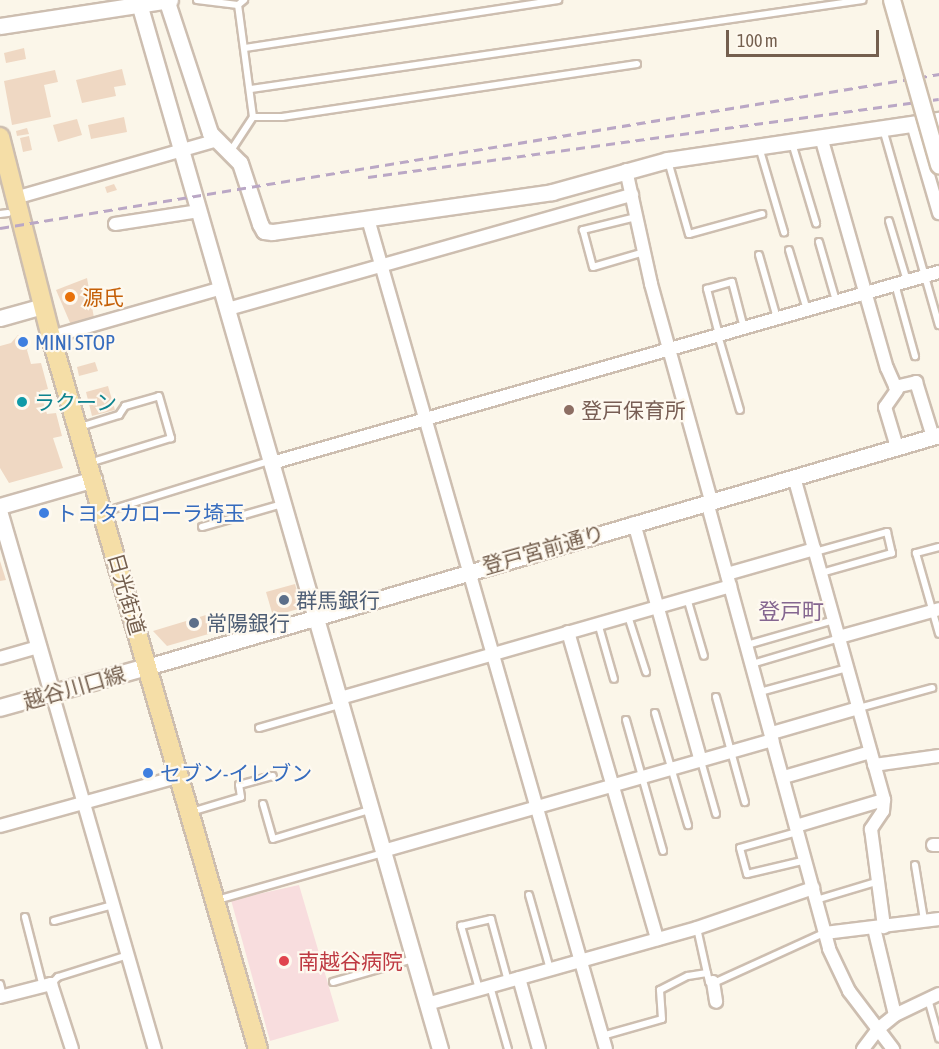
<!DOCTYPE html>
<meta charset="utf-8">
<style>
body{margin:0}
#map{position:relative;width:939px;height:1049px;overflow:hidden;background:#fbf6e9;font-family:"Asap Condensed","Noto Sans JP",sans-serif}
div>[style]{position:absolute}
[style*='--x']{left:calc(var(--x)*1px);top:calc(var(--y)*1px);width:calc(var(--w)*1px);rotate:calc(var(--a)*1deg)}
.medical>*{inset:0;background:#f8ddde}
.building>*{inset:0;background:#efd8c3}
.roads{filter:drop-shadow(2px 0 #cdbeb0) drop-shadow(-2px 0 #cdbeb0) drop-shadow(0 2px #cdbeb0) drop-shadow(0 -2px #cdbeb0)}
.service>*{height:6px;margin:-3px;padding:0 3px;transform-origin:3px;border-radius:3px;background:#fff}
.minor>*{height:12px;margin:-6px;padding:0 6px;transform-origin:6px;border-radius:6px;background:#fff}
.tertiary>*{height:15px;margin:-7.5px;padding:0 7.5px;transform-origin:7.5px;border-radius:7.5px;background:#fff}
.secondary>*{height:16px;margin:-8px;padding:0 8px;transform-origin:8px;border-radius:8px;background:#fff}
.primary>*{height:18px;margin:-9px;padding:0 9px;transform-origin:9px;border-radius:9px;background:#f5dea7}
.rail>*{height:3px;margin-top:-1.5px;transform-origin:0;background:repeating-linear-gradient(90deg,#baa7c5 0 9px,transparent 0 15px)}
.bridges{filter:drop-shadow(2px 0 #cfbfad) drop-shadow(-2px 0 #cfbfad) drop-shadow(0 2px #cfbfad) drop-shadow(0 -2px #cfbfad)}
.secondary-bridge>*{height:16px;margin:-8px;padding:0 8px;transform-origin:8px;border-radius:8px;background:#fff}
.dots>*{width:16px;height:16px;translate:-50% -50%;box-sizing:border-box;border:3px solid #fef9ef;border-radius:50%}
span{translate:-50% -50%;white-space:nowrap;text-align:center;line-height:1.15;-webkit-text-stroke:4.5px #fef9ef;paint-order:stroke}
.food-label{font-size:21px;color:#c56008}
.left{translate:0 -50%;text-align:left}
.shop-label{font-size:21px;color:#366cbe}
.culture-label{font-size:21px;color:#0d838f}
.education-label{font-size:21px;color:#785e54}
.street-label{font-size:21px;color:#745f4e}
.service-label{font-size:21px;color:#4e5e75}
.health-label{font-size:21px;color:#be3a42}
.neighbourhood-label{font-size:22px;color:#856690}
.scale{position:absolute;left:726px;top:30px;width:153px;height:27px;box-sizing:border-box;border:3px solid #745f4e;border-top:0;padding-left:8px;font-size:18px;line-height:21px;white-space:nowrap;color:#745f4e;-webkit-text-stroke:4px #fef9ef;paint-order:stroke}
</style>
<div id="map">
<div class="medical">
<div style="clip-path:polygon(299px 885px,339px 1021px,270px 1041px,231px 900px)"></div>
</div>
<div class="building">
<div style="clip-path:polygon(24px 48px,26px 59px,6px 63px,4px 53px)"></div>
<div style="clip-path:polygon(122px 69px,126px 85px,114px 87px,116px 96px,82px 103px,76px 80px)"></div>
<div style="clip-path:polygon(55px 70px,58px 82px,44px 85px,51px 117px,12px 125px,4px 81px)"></div>
<div style="clip-path:polygon(124px 117px,127px 132px,91px 139px,88px 125px)"></div>
<div style="clip-path:polygon(77px 119px,82px 135px,58px 142px,53px 125px)"></div>
<div style="clip-path:polygon(27px 128px,29px 134px,17px 136px,16px 131px)"></div>
<div style="clip-path:polygon(29px 136px,32px 150px,23px 152px,20px 138px)"></div>
<div style="clip-path:polygon(114px 184px,117px 190px,107px 193px,105px 187px)"></div>
<div style="clip-path:polygon(87px 278px,94px 318px,71px 325px,56px 290px)"></div>
<div style="clip-path:polygon(18px 335px,30px 344px,27px 350px,31px 364px,41px 363px,48px 389px,40px 391px,47px 414px,56px 413px,62px 436px,53px 438px,63px 468px,9px 483px,0 468px,0 346px,11px 343px)"></div>
<div style="clip-path:polygon(95px 362px,98px 371px,79px 376px,77px 367px)"></div>
<div style="clip-path:polygon(108px 386px,115px 410px,92px 416px,86px 392px)"></div>
<div style="clip-path:polygon(0 561px,6px 580px,0 581px)"></div>
<div style="clip-path:polygon(295px 584px,302px 608px,273px 616px,266px 592px)"></div>
<div style="clip-path:polygon(206px 615px,212px 633px,167px 646px,153px 631px)"></div>
</div>
<div class="roads">
<div class="service">
<div style="--x:197;--y:0;--w:41;--a:7"></div>
<div style="--x:238;--y:5;--w:8;--a:-40"></div>
<div style="--x:245;--y:48;--w:317;--a:-8.7"></div>
<div style="--x:251;--y:89;--w:618;--a:-8.27"></div>
<div style="--x:253;--y:117;--w:29;--a:0"></div>
<div style="--x:282;--y:117;--w:359;--a:-8.5"></div>
<div style="--x:883;--y:129;--w:204;--a:74.1"></div>
<div style="--x:792;--y:143;--w:84;--a:73.3"></div>
<div style="--x:759;--y:147;--w:89;--a:73.6"></div>
<div style="--x:230;--y:152;--w:42;--a:-56.7"></div>
<div style="--x:253;--y:117;--w:113;--a:-97.6"></div>
<div style="--x:668;--y:161;--w:76;--a:74"></div>
<div style="--x:689;--y:234;--w:76;--a:-15.3"></div>
<div style="--x:0;--y:214;--w:8;--a:-7"></div>
<div style="--x:636;--y:217;--w:55;--a:166.2"></div>
<div style="--x:583;--y:230;--w:38;--a:75"></div>
<div style="--x:593;--y:267;--w:53;--a:-16.4"></div>
<div style="--x:889;--y:221;--w:63;--a:73.3"></div>
<div style="--x:819;--y:242;--w:61;--a:73.9"></div>
<div style="--x:789;--y:250;--w:63;--a:73.3"></div>
<div style="--x:759;--y:255;--w:66;--a:74.1"></div>
<div style="--x:895;--y:284;--w:75;--a:74.5"></div>
<div style="--x:718;--y:335;--w:78;--a:73.7"></div>
<div style="--x:719;--y:335;--w:48;--a:-104.6"></div>
<div style="--x:707;--y:289;--w:26;--a:-16"></div>
<div style="--x:732;--y:282;--w:48;--a:75.4"></div>
<div style="--x:80;--y:427;--w:41;--a:-17.1"></div>
<div style="--x:119;--y:415;--w:11;--a:-56"></div>
<div style="--x:125;--y:406;--w:35;--a:-16"></div>
<div style="--x:159;--y:396;--w:44;--a:74.1"></div>
<div style="--x:171;--y:438;--w:86;--a:163"></div>
<div style="--x:104;--y:512;--w:173;--a:-17.2"></div>
<div style="--x:202;--y:527;--w:84;--a:-15.9"></div>
<div style="--x:939;--y:547;--w:24;--a:165"></div>
<div style="--x:916;--y:553;--w:84;--a:74.1"></div>
<div style="--x:815;--y:552;--w:75;--a:-15.5"></div>
<div style="--x:887;--y:532;--w:22;--a:77"></div>
<div style="--x:892;--y:553;--w:74;--a:164.3"></div>
<div style="--x:687;--y:598;--w:60;--a:73.7"></div>
<div style="--x:628;--y:616;--w:59;--a:72.2"></div>
<div style="--x:598;--y:623;--w:58;--a:74.1"></div>
<div style="--x:747;--y:645;--w:91;--a:-16"></div>
<div style="--x:752;--y:664;--w:91;--a:-16.6"></div>
<div style="--x:760;--y:692;--w:90;--a:-15.4"></div>
<div style="--x:716;--y:697;--w:109;--a:74.6"></div>
<div style="--x:859;--y:708;--w:76;--a:-15.3"></div>
<div style="--x:655;--y:713;--w:117;--a:73.6"></div>
<div style="--x:626;--y:720;--w:136;--a:74.2"></div>
<div style="--x:259;--y:728;--w:83;--a:-16"></div>
<div style="--x:701;--y:761;--w:55;--a:74.2"></div>
<div style="--x:263;--y:804;--w:36;--a:74"></div>
<div style="--x:273;--y:839;--w:100;--a:-16.8"></div>
<div style="--x:191;--y:812;--w:52;--a:-16.7"></div>
<div style="--x:241;--y:797;--w:12;--a:-99"></div>
<div style="--x:239;--y:785;--w:35;--a:-15"></div>
<div style="--x:797;--y:832;--w:59;--a:164.3"></div>
<div style="--x:740;--y:848;--w:27;--a:75"></div>
<div style="--x:747;--y:874;--w:61;--a:-13.3"></div>
<div style="--x:915;--y:865;--w:56;--a:80.7"></div>
<div style="--x:529;--y:895;--w:77;--a:74.2"></div>
<div style="--x:217;--y:900;--w:173;--a:-15.8"></div>
<div style="--x:816;--y:900;--w:63;--a:-16.7"></div>
<div style="--x:25;--y:917;--w:68;--a:75.6"></div>
<div style="--x:54;--y:921;--w:61;--a:-15.2"></div>
<div style="--x:697;--y:928;--w:46;--a:77.5"></div>
<div style="--x:333;--y:982;--w:83;--a:-16"></div>
<div style="--x:0;--y:984;--w:12;--a:76"></div>
<div style="--x:51;--y:984;--w:10;--a:-45"></div>
<div style="--x:58;--y:977;--w:73;--a:-17.4"></div>
<div style="--x:490;--y:986;--w:66;--a:74.1"></div>
<div style="--x:479;--y:989;--w:66;--a:-105.9"></div>
<div style="--x:461;--y:926;--w:31;--a:-13"></div>
<div style="--x:491;--y:919;--w:64;--a:74.7"></div>
<div style="--x:928;--y:999;--w:41;--a:74.2"></div>
<div style="--x:602;--y:1036;--w:62;--a:-15.8"></div>
<div style="--x:662;--y:1019;--w:29;--a:-94"></div>
<div style="--x:660;--y:990;--w:31;--a:-27"></div>
<div style="--x:688;--y:976;--w:19;--a:-9"></div>
<div style="--x:707;--y:973;--w:9;--a:77"></div>
<div style="--x:709;--y:982;--w:7;--a:0"></div>
<div style="--x:716;--y:982;--w:119;--a:-24.4"></div>
</div>
<div class="minor">
<div style="--x:913;--y:124;--w:93;--a:73.7"></div>
<div style="--x:821;--y:137;--w:240;--a:74.1"></div>
<div style="--x:887;--y:368;--w:24;--a:66"></div>
<div style="--x:897;--y:390;--w:21;--a:125"></div>
<div style="--x:885;--y:407;--w:42;--a:73.3"></div>
<div style="--x:626;--y:170;--w:117;--a:77.6"></div>
<div style="--x:651;--y:284;--w:225;--a:74.5"></div>
<div style="--x:15;--y:198;--w:207;--a:-16"></div>
<div style="--x:368;--y:219;--w:863;--a:74"></div>
<div style="--x:115;--y:224;--w:85;--a:-8.8"></div>
<div style="--x:228;--y:309;--w:420;--a:-15.8"></div>
<div style="--x:51;--y:337;--w:178;--a:-16"></div>
<div style="--x:895;--y:387;--w:22;--a:-13"></div>
<div style="--x:916;--y:382;--w:58;--a:72.8"></div>
<div style="--x:272;--y:463;--w:694;--a:-15.98"></div>
<div style="--x:794;--y:477;--w:335;--a:74.4"></div>
<div style="--x:884;--y:800;--w:11;--a:95"></div>
<div style="--x:883;--y:811;--w:22;--a:124"></div>
<div style="--x:871;--y:829;--w:99;--a:82.4"></div>
<div style="--x:707;--y:502;--w:463;--a:74.7"></div>
<div style="--x:829;--y:949;--w:47;--a:64.5"></div>
<div style="--x:849;--y:991;--w:73;--a:52.8"></div>
<div style="--x:634;--y:523;--w:247;--a:74.3"></div>
<div style="--x:727;--y:574;--w:91;--a:-16"></div>
<div style="--x:568;--y:632;--w:320;--a:73.8"></div>
<div style="--x:839;--y:637;--w:104;--a:-15.6"></div>
<div style="--x:0;--y:658;--w:40;--a:-16"></div>
<div style="--x:52;--y:693;--w:371;--a:73.9"></div>
<div style="--x:340;--y:698;--w:406;--a:-16"></div>
<div style="--x:772;--y:733;--w:90;--a:-16.2"></div>
<div style="--x:874;--y:765;--w:66;--a:-7.9"></div>
<div style="--x:784;--y:777;--w:90;--a:-16.2"></div>
<div style="--x:0;--y:826;--w:187;--a:-15.5"></div>
<div style="--x:796;--y:826;--w:92;--a:-16.5"></div>
<div style="--x:933;--y:845;--w:6;--a:0"></div>
<div style="--x:383;--y:851;--w:405;--a:-15.9"></div>
<div style="--x:874;--y:928;--w:89;--a:76.4"></div>
<div style="--x:825;--y:933;--w:115;--a:-7"></div>
<div style="--x:519;--y:978;--w:74;--a:74.3"></div>
<div style="--x:713;--y:982;--w:20;--a:81"></div>
<div style="--x:0;--y:997;--w:53;--a:-14.3"></div>
<div style="--x:51;--y:984;--w:68;--a:72.1"></div>
<div style="--x:427;--y:1004;--w:280;--a:-15.7"></div>
<div style="--x:697;--y:928;--w:123;--a:-19"></div>
<div style="--x:863;--y:1049;--w:25;--a:-53"></div>
<div style="--x:878;--y:1029;--w:22;--a:-39"></div>
<div style="--x:895;--y:1015;--w:49;--a:-25.5"></div>
</div>
<div class="tertiary">
<div style="--x:138;--y:0;--w:1092;--a:73.94"></div>
<div style="--x:167;--y:2;--w:138;--a:71.8"></div>
<div style="--x:210;--y:133;--w:42;--a:45"></div>
<div style="--x:240;--y:163;--w:64;--a:71.8"></div>
<div style="--x:260;--y:224;--w:8;--a:60"></div>
<div style="--x:264;--y:231;--w:8;--a:7"></div>
<div style="--x:272;--y:232;--w:283;--a:-8.1"></div>
<div style="--x:552;--y:192;--w:119;--a:-15.5"></div>
<div style="--x:667;--y:160;--w:275;--a:-8.4"></div>
<div style="--x:0;--y:26;--w:172;--a:-8.7"></div>
<div style="--x:0;--y:318;--w:45;--a:-15.6"></div>
<div style="--x:0;--y:506;--w:98;--a:-16"></div>
<div style="--x:0;--y:514;--w:186;--a:73.8"></div>
<div style="--x:147;--y:667;--w:825;--a:-16.33"></div>
</div>
<div class="secondary">
<div style="--x:0;--y:708;--w:153;--a:-15.6"></div>
</div>
<div class="primary">
<div style="--x:0;--y:137;--w:206;--a:75.7"></div>
<div style="--x:51;--y:337;--w:741;--a:73.79"></div>
</div>
</div>
<div class="rail">
<div style="--x:368;--y:177;--w:576;--a:-7.78"></div>
<div style="--x:0;--y:228;--w:952;--a:-9.31"></div>
</div>
<div class="bridges">
<div class="secondary-bridge">
<div style="--x:892;--y:0;--w:172;--a:74.1"></div>
</div>
</div>
<div class="dots">
<div style="left:70px;top:297px;background:#e8710a"></div>
<div style="left:23px;top:342px;background:#3f7fe0"></div>
<div style="left:22px;top:402px;background:#0f9aa8"></div>
<div style="left:569px;top:410px;background:#8d6e63"></div>
<div style="left:44px;top:513px;background:#3f7fe0"></div>
<div style="left:284px;top:600px;background:#5c6f8a"></div>
<div style="left:194px;top:623px;background:#5c6f8a"></div>
<div style="left:148px;top:773px;background:#3f7fe0"></div>
<div style="left:284px;top:961px;background:#e0444e"></div>
</div>
<div class="food-label">
<span class="left" style="left:82px;top:297px">源氏</span>
</div>
<div class="shop-label">
<span class="left" style="left:35px;top:342px">MINI STOP</span>
<span class="left" style="left:56px;top:513px">トヨタカローラ埼玉</span>
<span class="left" style="left:160px;top:773px">セブン-イレブン</span>
</div>
<div class="culture-label">
<span class="left" style="left:34px;top:402px">ラクーン</span>
</div>
<div class="education-label">
<span class="left" style="left:581px;top:410px">登戸保育所</span>
</div>
<div class="street-label">
<span style="left:543px;top:549px;rotate:-16deg">登戸宮前通り</span>
<span style="left:127px;top:594px;rotate:74deg">日光街道</span>
<span style="left:74px;top:687px;rotate:-16deg">越谷川口線</span>
</div>
<div class="service-label">
<span class="left" style="left:296px;top:600px">群馬銀行</span>
<span class="left" style="left:206px;top:623px">常陽銀行</span>
</div>
<div class="health-label">
<span class="left" style="left:298px;top:961px">南越谷病院</span>
</div>
<div class="neighbourhood-label">
<span style="left:791px;top:612px">登戸町</span>
</div>
<div class="scale">100 m</div>
</div>
